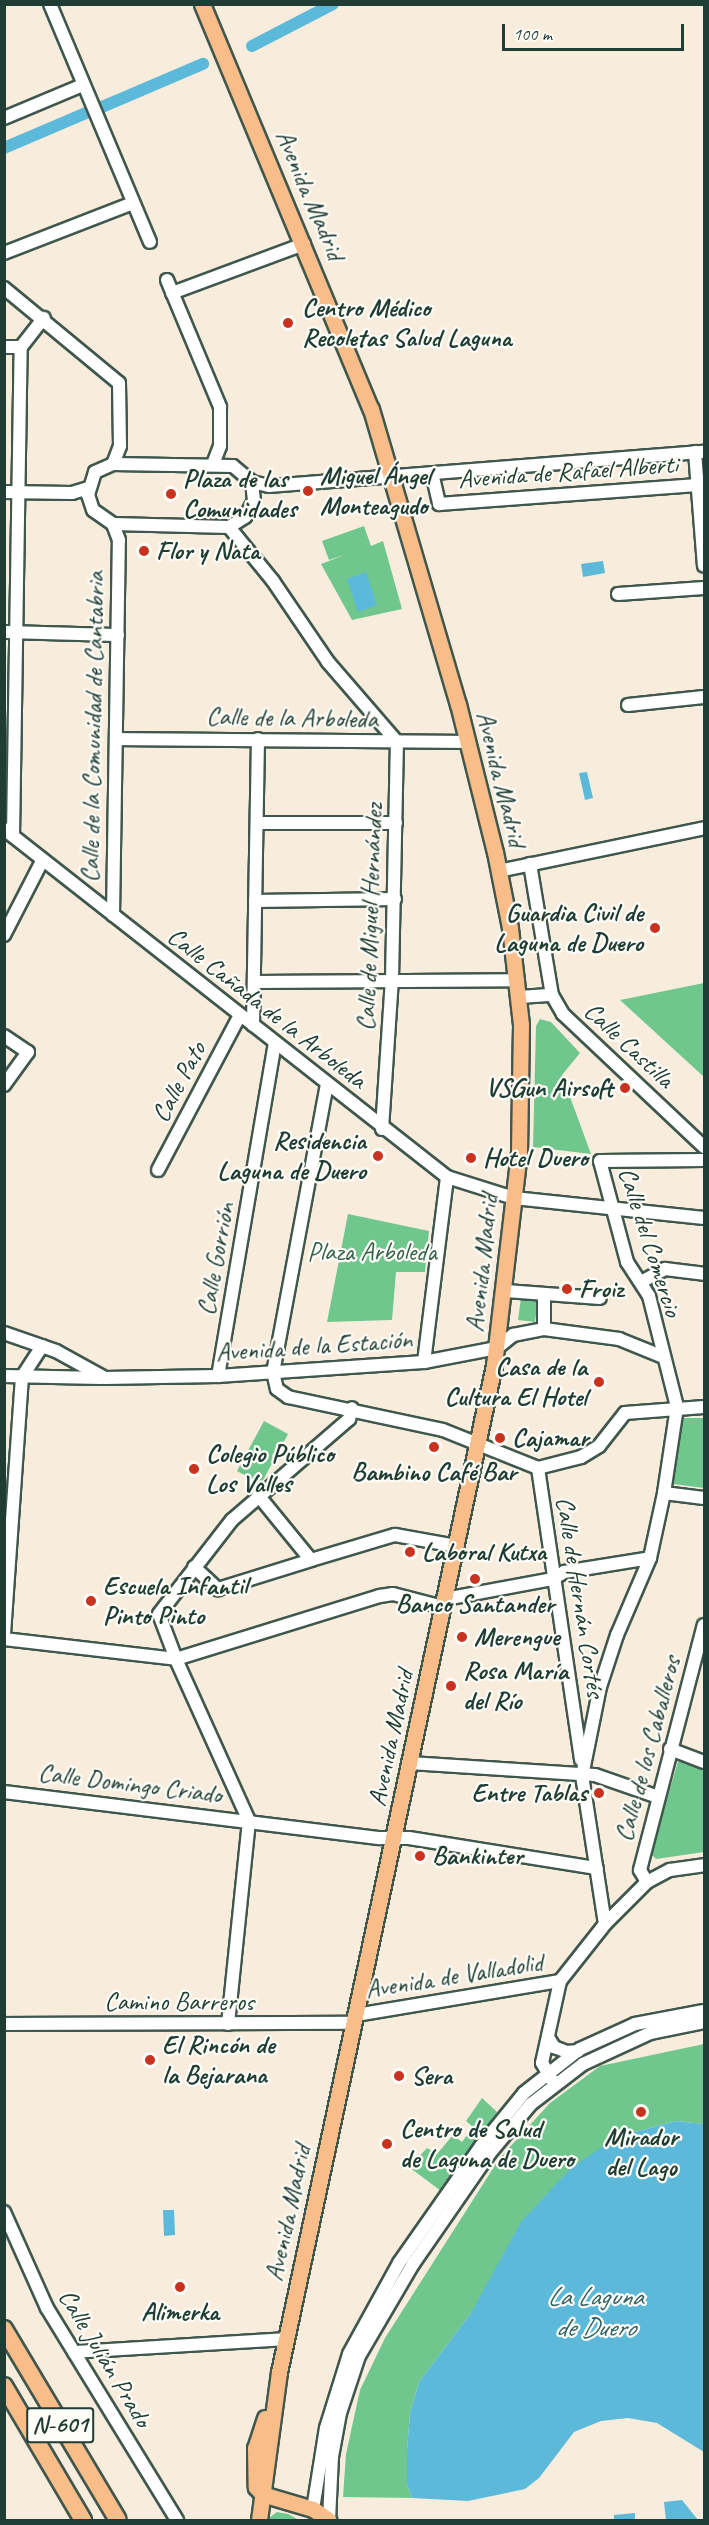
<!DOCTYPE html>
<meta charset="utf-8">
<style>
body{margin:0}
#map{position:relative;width:709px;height:2525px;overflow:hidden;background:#f8eddc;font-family:Caveat,sans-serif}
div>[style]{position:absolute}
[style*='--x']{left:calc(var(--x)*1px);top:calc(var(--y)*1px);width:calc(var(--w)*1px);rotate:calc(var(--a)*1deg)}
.green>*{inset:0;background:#6fc78d}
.water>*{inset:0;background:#5cb9da}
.canal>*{height:12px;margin:-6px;padding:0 6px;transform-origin:6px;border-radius:6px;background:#5cb9da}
.roads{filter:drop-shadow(2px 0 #40574d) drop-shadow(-2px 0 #40574d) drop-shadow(0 2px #40574d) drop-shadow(0 -2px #40574d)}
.minor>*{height:12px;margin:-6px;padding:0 6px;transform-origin:6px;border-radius:6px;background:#fff}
.major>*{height:15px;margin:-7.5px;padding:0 7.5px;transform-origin:7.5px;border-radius:7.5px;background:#f8bd89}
.highway>*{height:16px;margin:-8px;padding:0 8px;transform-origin:8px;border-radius:8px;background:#f8bd89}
.dots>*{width:16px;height:16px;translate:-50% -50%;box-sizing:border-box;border:3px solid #fdfcf7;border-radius:50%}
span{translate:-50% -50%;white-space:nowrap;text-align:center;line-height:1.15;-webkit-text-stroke:4.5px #fdfcf7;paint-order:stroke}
.shield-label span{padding:2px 4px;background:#fdfcf7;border:2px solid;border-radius:4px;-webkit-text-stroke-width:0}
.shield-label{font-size:24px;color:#1f3d34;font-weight:700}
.street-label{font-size:26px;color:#1f3d34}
.poi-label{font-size:26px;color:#1f3d34;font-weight:700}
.left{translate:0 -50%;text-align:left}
.right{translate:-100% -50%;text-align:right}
.park-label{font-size:26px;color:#33604a}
.water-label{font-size:27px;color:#316266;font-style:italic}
.frame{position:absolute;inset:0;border:6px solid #1f3d34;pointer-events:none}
.scale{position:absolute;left:502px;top:24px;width:182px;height:27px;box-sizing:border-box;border:3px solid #1f3d34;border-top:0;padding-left:8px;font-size:18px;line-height:21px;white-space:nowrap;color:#1f3d34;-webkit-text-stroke:4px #fdfcf7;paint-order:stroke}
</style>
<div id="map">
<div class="green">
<div style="clip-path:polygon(364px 526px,371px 546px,383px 541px,402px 609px,352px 620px,321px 564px,347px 554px,329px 560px,322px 541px)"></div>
<div style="clip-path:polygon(704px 983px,704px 1077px,620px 1000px)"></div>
<div style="clip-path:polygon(540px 1019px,551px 1022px,580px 1053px,562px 1075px,591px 1154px,533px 1147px,536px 1026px)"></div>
<div style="clip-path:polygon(348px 1214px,429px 1231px,425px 1272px,396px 1272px,392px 1320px,327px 1322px)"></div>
<div style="clip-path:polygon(521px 1298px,538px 1300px,535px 1322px,518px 1320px)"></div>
<div style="clip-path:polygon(681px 1418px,704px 1418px,704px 1488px,673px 1484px)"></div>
<div style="clip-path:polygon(264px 1421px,288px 1434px,261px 1484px,237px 1471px)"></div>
<div style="clip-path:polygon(679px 1758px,704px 1769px,704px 1852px,656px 1859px,651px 1854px)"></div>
<div style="clip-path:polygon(704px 2044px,704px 2124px,676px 2121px,617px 2137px,471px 2313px,419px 2382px,410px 2413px,407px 2449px,407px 2484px,412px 2498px,343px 2497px,346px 2454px,360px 2390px,385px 2338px,499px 2159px,550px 2103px,600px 2066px)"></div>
<div style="clip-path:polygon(482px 2098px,497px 2112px,441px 2191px,409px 2167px,427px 2148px,437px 2154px,453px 2135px,462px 2142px,473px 2127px,466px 2121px)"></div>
<div style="clip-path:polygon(277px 2512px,288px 2514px,299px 2520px,266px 2520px)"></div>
</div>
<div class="water">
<div style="clip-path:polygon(603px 561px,605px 573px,583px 577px,581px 564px)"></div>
<div style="clip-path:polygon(366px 572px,377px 605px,358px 612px,347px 579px)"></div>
<div style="clip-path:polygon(587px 772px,593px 798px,585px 800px,579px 773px)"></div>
<div style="clip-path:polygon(676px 2121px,704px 2124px,704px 2452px,657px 2423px,628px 2418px,601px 2421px,574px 2432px,539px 2478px,525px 2489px,468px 2501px,412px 2498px,407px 2484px,407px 2449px,410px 2413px,419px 2382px,471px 2313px,521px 2222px,571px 2168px,617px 2137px)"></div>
<div style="clip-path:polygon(163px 2210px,174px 2210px,175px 2235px,164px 2236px)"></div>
<div style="clip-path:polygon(682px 2500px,698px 2520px,666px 2520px,664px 2502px)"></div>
<div style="clip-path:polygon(635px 2513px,635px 2520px,614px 2520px,614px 2515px)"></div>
</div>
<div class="canal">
<div style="--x:252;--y:46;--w:91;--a:-27.4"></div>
<div style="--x:102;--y:107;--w:110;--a:-23.1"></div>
<div style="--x:4;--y:148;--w:89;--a:-23.1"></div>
</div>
<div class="roads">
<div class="minor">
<div style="--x:50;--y:4;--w:258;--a:67.2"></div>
<div style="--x:4;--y:118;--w:86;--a:-22.7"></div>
<div style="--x:4;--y:253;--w:138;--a:-21.2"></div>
<div style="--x:167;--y:280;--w:138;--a:67.3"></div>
<div style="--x:220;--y:407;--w:39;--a:90"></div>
<div style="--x:220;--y:446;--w:19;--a:111"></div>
<div style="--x:4;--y:288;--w:149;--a:39.6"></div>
<div style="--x:119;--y:383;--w:63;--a:89.1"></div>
<div style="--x:120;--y:446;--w:19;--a:111"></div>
<div style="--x:172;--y:293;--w:141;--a:-20.4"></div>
<div style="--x:4;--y:347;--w:17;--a:0"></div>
<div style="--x:695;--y:452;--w:114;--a:85.5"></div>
<div style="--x:113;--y:464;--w:120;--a:1"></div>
<div style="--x:233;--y:466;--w:25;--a:40"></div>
<div style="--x:252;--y:482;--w:19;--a:84"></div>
<div style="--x:254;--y:501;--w:18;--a:119"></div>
<div style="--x:245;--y:517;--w:19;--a:148"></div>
<div style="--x:229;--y:527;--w:116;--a:-178.5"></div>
<div style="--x:113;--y:524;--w:24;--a:-145"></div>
<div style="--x:93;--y:510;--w:16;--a:-108"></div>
<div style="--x:88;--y:495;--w:24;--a:-73"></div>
<div style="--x:95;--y:472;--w:20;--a:-24"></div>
<div style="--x:432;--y:473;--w:32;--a:77"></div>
<div style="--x:439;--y:504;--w:259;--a:-4.2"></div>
<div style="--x:252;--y:482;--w:17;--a:13"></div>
<div style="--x:269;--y:486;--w:436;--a:-4.5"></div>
<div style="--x:4;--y:492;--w:68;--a:0.8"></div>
<div style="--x:72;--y:493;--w:17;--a:-17"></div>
<div style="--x:229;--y:527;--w:70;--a:50.8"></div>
<div style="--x:273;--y:581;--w:98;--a:55.8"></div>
<div style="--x:328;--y:662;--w:106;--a:49.2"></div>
<div style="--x:618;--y:594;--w:86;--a:-4"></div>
<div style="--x:4;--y:632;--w:114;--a:1.5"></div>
<div style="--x:628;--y:705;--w:76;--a:-6"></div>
<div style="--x:116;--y:739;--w:351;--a:0.5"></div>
<div style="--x:257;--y:823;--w:139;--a:0"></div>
<div style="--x:4;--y:829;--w:563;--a:38.15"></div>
<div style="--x:447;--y:1177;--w:70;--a:17.4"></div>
<div style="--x:514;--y:1198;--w:191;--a:6"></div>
<div style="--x:13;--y:836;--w:489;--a:-89.1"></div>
<div style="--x:21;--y:347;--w:37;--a:-52"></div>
<div style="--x:530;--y:864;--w:133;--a:80.5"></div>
<div style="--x:499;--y:871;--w:209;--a:-11.8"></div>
<div style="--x:255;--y:901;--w:140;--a:-0.8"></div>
<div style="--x:113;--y:915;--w:375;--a:-89.1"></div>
<div style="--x:119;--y:540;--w:17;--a:-111"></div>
<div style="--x:4;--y:935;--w:83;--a:-62.8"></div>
<div style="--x:254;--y:982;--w:264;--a:-0.4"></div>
<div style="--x:520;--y:997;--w:32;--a:-4"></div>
<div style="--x:552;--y:995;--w:22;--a:60"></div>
<div style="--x:563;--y:1014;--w:194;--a:43.3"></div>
<div style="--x:253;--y:1025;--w:286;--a:-89"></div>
<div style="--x:4;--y:1036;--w:29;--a:34"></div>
<div style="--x:28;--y:1052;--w:41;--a:126"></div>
<div style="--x:327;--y:1084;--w:293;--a:100.6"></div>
<div style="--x:273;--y:1372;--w:17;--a:77"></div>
<div style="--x:277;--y:1389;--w:14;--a:36"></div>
<div style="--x:288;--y:1397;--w:158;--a:12"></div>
<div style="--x:443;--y:1430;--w:102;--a:21.8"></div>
<div style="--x:538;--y:1468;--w:44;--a:-14.3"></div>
<div style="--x:581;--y:1457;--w:21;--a:-31"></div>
<div style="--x:599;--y:1446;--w:42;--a:-51.8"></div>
<div style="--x:625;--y:1413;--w:79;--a:-4.3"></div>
<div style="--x:382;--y:1129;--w:150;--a:-86.2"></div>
<div style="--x:392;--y:979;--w:237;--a:-88.8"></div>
<div style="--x:704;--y:1160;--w:104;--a:179.4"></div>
<div style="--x:600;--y:1161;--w:105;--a:75"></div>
<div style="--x:627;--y:1262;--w:40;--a:57.1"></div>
<div style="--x:649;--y:1296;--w:114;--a:75.8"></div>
<div style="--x:677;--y:1407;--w:87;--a:98.6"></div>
<div style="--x:664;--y:1493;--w:40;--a:7.1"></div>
<div style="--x:158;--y:1170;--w:175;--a:-62.1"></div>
<div style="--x:643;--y:1281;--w:25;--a:-29"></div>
<div style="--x:665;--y:1269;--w:39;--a:7"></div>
<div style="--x:506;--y:1291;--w:94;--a:4.3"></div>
<div style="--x:544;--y:1329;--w:34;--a:-90"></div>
<div style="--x:4;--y:1333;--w:55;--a:19.1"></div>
<div style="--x:56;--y:1351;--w:56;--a:28.9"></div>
<div style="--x:105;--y:1378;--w:113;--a:-1"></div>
<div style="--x:218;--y:1376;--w:206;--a:-3.9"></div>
<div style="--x:424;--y:1362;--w:74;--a:-10.9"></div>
<div style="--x:497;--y:1348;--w:21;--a:-39"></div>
<div style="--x:513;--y:1335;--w:32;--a:-11"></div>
<div style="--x:544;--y:1329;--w:76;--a:7.6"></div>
<div style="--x:619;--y:1339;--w:45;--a:22"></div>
<div style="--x:424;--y:1362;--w:186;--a:-82.9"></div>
<div style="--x:4;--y:1376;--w:97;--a:1.2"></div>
<div style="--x:218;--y:1376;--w:338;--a:-80.3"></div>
<div style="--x:538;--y:1468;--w:295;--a:81.6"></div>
<div style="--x:258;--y:1495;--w:84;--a:50.8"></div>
<div style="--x:311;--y:1560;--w:88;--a:-16.6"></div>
<div style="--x:395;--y:1535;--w:62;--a:10.2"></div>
<div style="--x:194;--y:1567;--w:33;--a:43"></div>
<div style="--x:218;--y:1589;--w:97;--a:-17.3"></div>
<div style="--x:445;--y:1599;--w:110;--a:-10.5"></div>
<div style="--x:553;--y:1579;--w:13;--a:-32"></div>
<div style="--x:564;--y:1572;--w:87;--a:-9.2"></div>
<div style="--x:4;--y:1634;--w:258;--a:-86"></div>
<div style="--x:22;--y:1377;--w:37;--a:-57"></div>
<div style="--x:4;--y:1639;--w:173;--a:6.6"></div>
<div style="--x:176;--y:1659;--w:214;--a:-17.2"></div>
<div style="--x:380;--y:1596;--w:13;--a:-9"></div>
<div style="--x:393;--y:1594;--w:52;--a:14.6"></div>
<div style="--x:670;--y:1749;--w:36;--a:21"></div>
<div style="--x:410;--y:1763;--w:185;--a:3.7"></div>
<div style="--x:595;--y:1775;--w:67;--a:19.2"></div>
<div style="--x:4;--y:1792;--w:379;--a:7"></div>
<div style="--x:380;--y:1838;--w:29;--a:0"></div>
<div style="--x:409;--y:1838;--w:190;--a:9.1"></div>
<div style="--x:647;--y:1882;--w:14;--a:-120"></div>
<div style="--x:640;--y:1870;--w:253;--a:-75.4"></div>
<div style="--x:605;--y:1924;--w:150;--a:-98.8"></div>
<div style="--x:582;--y:1776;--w:91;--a:-78.6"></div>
<div style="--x:600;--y:1687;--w:55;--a:-71.9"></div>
<div style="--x:617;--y:1635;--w:84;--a:-66.8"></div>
<div style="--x:650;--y:1558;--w:66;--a:-77.8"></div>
<div style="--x:356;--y:2015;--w:207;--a:-9.5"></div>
<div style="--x:4;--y:2024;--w:350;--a:-0.2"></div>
<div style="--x:228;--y:2024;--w:204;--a:-84.1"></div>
<div style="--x:249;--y:1821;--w:178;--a:-114.3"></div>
<div style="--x:176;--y:1659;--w:48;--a:-110.7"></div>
<div style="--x:159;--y:1614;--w:119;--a:-52.2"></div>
<div style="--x:232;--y:1520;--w:155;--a:-40.8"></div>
<div style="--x:349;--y:1419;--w:11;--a:-75"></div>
<div style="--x:548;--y:2037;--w:12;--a:59"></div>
<div style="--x:554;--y:2047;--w:14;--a:21"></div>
<div style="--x:567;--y:2052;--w:11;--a:-5"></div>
<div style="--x:552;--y:2080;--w:20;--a:-120"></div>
<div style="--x:542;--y:2063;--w:84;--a:-77.6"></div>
<div style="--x:560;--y:1981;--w:73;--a:-51.7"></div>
<div style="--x:605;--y:1924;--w:59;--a:-45"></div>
<div style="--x:647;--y:1882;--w:26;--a:-28"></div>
<div style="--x:670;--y:1870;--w:34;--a:-8"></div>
<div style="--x:4;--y:2212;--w:105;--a:65.9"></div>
<div style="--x:47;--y:2308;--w:249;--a:58.5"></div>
<div style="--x:74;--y:2352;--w:212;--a:-3.5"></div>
<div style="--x:313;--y:2509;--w:82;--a:-80.9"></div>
<div style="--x:326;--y:2428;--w:77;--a:-72.7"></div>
<div style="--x:349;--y:2354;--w:104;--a:-61.2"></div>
<div style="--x:399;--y:2263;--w:143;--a:-55"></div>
<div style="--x:481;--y:2146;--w:68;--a:-50.9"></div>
<div style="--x:524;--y:2093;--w:71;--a:-38.2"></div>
<div style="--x:580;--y:2049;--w:60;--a:-24.4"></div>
<div style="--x:635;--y:2024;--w:70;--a:-10.7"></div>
<div style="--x:329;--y:2520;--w:63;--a:-87.3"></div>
<div style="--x:332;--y:2457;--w:45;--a:-79.7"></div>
<div style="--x:340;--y:2413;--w:60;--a:-71.6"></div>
<div style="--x:359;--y:2356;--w:107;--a:-59.6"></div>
<div style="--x:413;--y:2264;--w:135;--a:-55.3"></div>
<div style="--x:490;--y:2153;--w:64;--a:-50.1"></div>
<div style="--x:531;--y:2104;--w:66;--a:-37.6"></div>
<div style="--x:583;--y:2064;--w:74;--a:-24.8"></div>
<div style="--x:650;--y:2033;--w:55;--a:-11.5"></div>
</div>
<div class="major">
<div style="--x:202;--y:4;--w:439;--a:67.4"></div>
<div style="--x:371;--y:409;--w:308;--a:73.6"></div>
<div style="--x:458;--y:704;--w:153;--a:76"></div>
<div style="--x:495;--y:852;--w:77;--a:78.8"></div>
<div style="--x:510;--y:928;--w:98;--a:83.5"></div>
<div style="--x:521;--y:1025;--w:127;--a:90.9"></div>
<div style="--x:519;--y:1152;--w:214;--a:96.7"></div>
<div style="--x:494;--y:1365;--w:1030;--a:102.05"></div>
<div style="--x:279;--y:2372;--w:149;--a:97.7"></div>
<div style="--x:265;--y:2418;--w:32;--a:108"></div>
<div style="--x:255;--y:2448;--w:39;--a:89"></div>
<div style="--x:256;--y:2487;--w:9;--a:49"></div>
<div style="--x:262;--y:2494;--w:53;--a:16.4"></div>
<div style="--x:313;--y:2509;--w:19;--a:35"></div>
</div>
<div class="highway">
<div style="--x:4;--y:2329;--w:222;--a:59.2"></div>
<div style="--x:4;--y:2386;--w:156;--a:59.5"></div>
</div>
</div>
<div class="dots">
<div style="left:288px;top:323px;background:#c8321e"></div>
<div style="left:308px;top:491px;background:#c8321e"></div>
<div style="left:171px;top:494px;background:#c8321e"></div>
<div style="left:144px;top:551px;background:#c8321e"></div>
<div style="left:655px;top:928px;background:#c8321e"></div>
<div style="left:625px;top:1088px;background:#c8321e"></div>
<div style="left:378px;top:1156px;background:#c8321e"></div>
<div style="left:471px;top:1158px;background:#c8321e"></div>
<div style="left:567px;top:1289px;background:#c8321e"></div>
<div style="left:599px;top:1382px;background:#c8321e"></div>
<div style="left:500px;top:1438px;background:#c8321e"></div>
<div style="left:434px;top:1447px;background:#c8321e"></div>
<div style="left:194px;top:1469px;background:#c8321e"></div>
<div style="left:410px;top:1552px;background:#c8321e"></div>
<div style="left:475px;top:1579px;background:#c8321e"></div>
<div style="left:91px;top:1601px;background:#c8321e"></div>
<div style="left:462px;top:1637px;background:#c8321e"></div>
<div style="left:451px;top:1686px;background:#c8321e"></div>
<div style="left:599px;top:1793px;background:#c8321e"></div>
<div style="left:420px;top:1856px;background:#c8321e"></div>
<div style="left:150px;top:2060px;background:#c8321e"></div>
<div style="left:399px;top:2076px;background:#c8321e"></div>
<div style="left:641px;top:2112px;background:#c8321e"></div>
<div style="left:387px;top:2144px;background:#c8321e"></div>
<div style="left:180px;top:2287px;background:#c8321e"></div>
</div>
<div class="shield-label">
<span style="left:60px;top:2425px">N-601</span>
</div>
<div class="street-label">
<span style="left:310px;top:195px;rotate:67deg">Avenida Madrid</span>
<span style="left:568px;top:472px;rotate:-4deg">Avenida de Rafael Alberti</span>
<span style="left:292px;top:718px;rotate:1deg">Calle de la Arboleda</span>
<span style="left:93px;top:727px;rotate:-89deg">Calle de la Comunidad de Cantabria</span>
<span style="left:501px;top:779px;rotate:76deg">Avenida Madrid</span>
<span style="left:370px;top:917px;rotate:-88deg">Calle de Miguel Hernández</span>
<span style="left:267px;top:1008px;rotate:38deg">Calle Cañada de la Arboleda</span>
<span style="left:629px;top:1045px;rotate:43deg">Calle Castilla</span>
<span style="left:179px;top:1082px;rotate:-62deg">Calle Pato</span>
<span style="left:650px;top:1242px;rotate:72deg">Calle del Comercio</span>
<span style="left:216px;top:1259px;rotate:-80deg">Calle Gorrión</span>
<span style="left:482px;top:1263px;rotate:-84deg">Avenida Madrid</span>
<span style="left:314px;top:1346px;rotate:-4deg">Avenida de la Estación</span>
<span style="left:580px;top:1597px;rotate:81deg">Calle de Hernán Cortés</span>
<span style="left:391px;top:1738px;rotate:-78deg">Avenida Madrid</span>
<span style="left:648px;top:1749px;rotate:-75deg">Calle de los Caballeros</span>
<span style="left:130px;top:1784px;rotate:7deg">Calle Domingo Criado</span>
<span style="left:454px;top:1976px;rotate:-9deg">Avenida de Valladolid</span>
<span style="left:179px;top:2002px">Camino Barreros</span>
<span style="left:288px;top:2213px;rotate:-78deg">Avenida Madrid</span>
<span style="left:105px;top:2358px;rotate:59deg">Calle Julián Prado</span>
</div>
<div class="poi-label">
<span class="left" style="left:302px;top:323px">Centro Médico<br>Recoletas Salud Laguna</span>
<span class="left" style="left:320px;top:491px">Miguel Ángel<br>Monteagudo</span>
<span class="left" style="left:183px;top:494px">Plaza de las<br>Comunidades</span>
<span class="left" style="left:156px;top:551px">Flor y Nata</span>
<span class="right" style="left:643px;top:928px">Guardia Civil de<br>Laguna de Duero</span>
<span class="right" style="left:613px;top:1088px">VSGun Airsoft</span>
<span class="right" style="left:366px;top:1156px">Residencia<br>Laguna de Duero</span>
<span class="left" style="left:483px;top:1158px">Hotel Duero</span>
<span class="left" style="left:579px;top:1289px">Froiz</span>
<span class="right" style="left:587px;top:1382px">Casa de la<br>Cultura El Hotel</span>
<span class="left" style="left:512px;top:1438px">Cajamar</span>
<span class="left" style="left:206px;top:1469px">Colegio Público<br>Los Valles</span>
<span style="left:434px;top:1472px">Bambino Café Bar</span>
<span class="left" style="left:422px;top:1552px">Laboral Kutxa</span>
<span class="left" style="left:103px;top:1601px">Escuela Infantil<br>Pinto Pinto</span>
<span style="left:475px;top:1604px">Banco Santander</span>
<span class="left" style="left:474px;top:1637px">Merengue</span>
<span class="left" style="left:463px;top:1686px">Rosa María<br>del Río</span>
<span class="right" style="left:587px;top:1793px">Entre Tablas</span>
<span class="left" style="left:432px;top:1856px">Bankinter</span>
<span class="left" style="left:162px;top:2060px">El Rincón de<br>la Bejarana</span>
<span class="left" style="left:411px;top:2076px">Sera</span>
<span class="left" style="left:400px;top:2144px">Centro de Salud<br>de Laguna de Duero</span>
<span style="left:641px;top:2152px">Mirador<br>del Lago</span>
<span style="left:180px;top:2312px">Alimerka</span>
</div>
<div class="park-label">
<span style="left:372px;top:1252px">Plaza Arboleda</span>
</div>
<div class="water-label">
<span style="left:595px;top:2312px">La Laguna<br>de Duero</span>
</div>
<div class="frame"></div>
<div class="scale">100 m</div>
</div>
